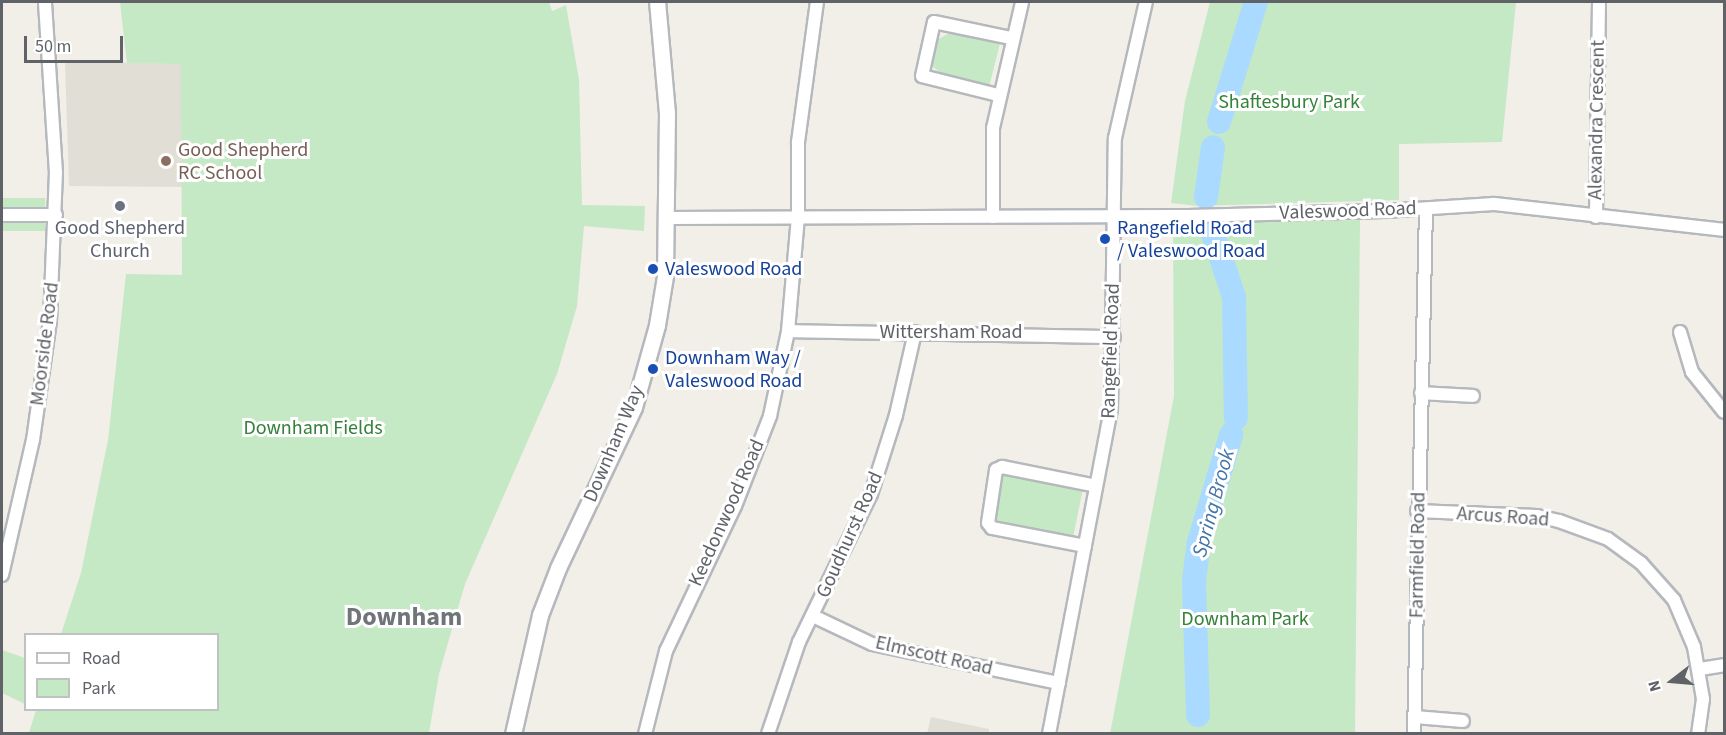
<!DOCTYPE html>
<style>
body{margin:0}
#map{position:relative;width:1726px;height:735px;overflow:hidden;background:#f1efe8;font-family:"Source Sans 3",sans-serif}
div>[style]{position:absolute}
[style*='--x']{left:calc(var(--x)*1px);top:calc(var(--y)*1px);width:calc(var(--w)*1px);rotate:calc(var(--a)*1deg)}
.education>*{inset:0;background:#e1ded6}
.green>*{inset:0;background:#c5e8c5}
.river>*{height:24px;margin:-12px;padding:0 12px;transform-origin:12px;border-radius:12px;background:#aadaff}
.roads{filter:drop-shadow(2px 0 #b5b8bc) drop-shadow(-2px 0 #b5b8bc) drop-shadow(0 2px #b5b8bc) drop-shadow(0 -2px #b5b8bc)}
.minor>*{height:12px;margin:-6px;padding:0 6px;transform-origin:6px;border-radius:6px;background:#fff}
.tertiary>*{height:15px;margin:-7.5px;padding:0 7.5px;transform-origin:7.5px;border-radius:7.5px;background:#fff}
.dots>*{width:16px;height:16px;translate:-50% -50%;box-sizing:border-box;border:3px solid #fff;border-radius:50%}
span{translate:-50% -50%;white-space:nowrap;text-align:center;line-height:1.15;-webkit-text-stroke:6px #fff;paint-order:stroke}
.park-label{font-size:20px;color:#348238}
.street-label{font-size:20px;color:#5f6368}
.education-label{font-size:20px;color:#785e54}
.left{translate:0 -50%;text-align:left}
.worship-label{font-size:20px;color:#5b616d}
.transit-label{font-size:20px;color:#164399}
.water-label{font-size:21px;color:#4174aa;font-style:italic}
.district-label{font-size:26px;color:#70757a;font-weight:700}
.frame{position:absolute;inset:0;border:3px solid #5f6368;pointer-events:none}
.legend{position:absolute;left:24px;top:633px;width:195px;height:78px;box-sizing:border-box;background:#fff;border:2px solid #bfc1c3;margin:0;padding:8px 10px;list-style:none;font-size:18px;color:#5f6368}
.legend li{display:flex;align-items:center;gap:12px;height:30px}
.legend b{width:30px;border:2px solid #bfc1c3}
.north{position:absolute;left:1642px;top:651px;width:60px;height:60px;-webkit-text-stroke:4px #fff;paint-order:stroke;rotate:254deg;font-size:16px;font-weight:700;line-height:24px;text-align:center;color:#5f6368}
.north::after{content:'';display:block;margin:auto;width:21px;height:27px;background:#5f6368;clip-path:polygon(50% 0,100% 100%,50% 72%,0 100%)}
.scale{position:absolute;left:24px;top:36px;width:99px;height:27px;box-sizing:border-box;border:3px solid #5f6368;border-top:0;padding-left:8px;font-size:18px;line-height:21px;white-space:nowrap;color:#5f6368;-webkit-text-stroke:4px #fff;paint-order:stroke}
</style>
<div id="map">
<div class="education">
<div style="clip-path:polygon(65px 62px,216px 64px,183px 216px,183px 187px,69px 186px)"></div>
<div style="clip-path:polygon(931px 717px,989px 729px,989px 733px,927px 733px)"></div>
</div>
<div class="green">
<div style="clip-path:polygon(120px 2px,549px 2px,552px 11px,566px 5px,579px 80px,582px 205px,645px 206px,644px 231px,584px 226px,577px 306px,557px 374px,465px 584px,439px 674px,429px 733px,29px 733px,36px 710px,218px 710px,218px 634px,61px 634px,81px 573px,108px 440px,126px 274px,182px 275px,181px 64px,127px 63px)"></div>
<div style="clip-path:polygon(1210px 2px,1516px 2px,1502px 142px,1399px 144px,1399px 200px,1198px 206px,1171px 203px,1185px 101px)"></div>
<div style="clip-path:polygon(953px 31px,1000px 43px,989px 87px,944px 76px,932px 66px,937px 40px)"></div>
<div style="clip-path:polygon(2px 198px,45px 198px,45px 209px,2px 209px)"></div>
<div style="clip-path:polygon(1360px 220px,1355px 733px,1110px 734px,1174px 396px,1173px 222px)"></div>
<div style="clip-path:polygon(2px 221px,45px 221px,45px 231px,2px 231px)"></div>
<div style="clip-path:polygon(1001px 473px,1083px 488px,1073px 538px,994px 522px)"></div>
<div style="clip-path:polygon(2px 650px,25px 658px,25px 704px,2px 693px)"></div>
</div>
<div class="river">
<div style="--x:1219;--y:122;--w:126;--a:-72.9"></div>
<div style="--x:1206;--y:197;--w:50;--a:-82"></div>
<div style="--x:1211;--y:228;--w:73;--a:71.6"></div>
<div style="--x:1234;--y:297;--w:121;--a:89.1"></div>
<div style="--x:1198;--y:715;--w:134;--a:-91.7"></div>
<div style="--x:1194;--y:581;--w:39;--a:-83"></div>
<div style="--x:1199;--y:542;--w:112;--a:-73.3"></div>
</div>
<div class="roads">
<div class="minor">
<div style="--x:998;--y:95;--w:78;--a:-166"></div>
<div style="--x:922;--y:76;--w:55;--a:-77.5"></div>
<div style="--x:934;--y:22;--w:79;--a:11.7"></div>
<div style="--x:2;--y:215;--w:54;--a:0"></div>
<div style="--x:993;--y:217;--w:89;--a:-90"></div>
<div style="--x:993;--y:128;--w:129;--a:-77"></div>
<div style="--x:1596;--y:217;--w:215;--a:-89.2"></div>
<div style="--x:667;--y:218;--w:522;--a:-0.22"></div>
<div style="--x:1189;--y:216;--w:195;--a:-1.5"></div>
<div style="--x:1384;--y:211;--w:110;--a:-3.6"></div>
<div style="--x:1494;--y:204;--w:231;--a:6.4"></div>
<div style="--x:788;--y:331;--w:326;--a:1.1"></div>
<div style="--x:1680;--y:332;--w:42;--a:73.3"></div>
<div style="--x:1692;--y:372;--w:51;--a:51.3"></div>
<div style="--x:1421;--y:393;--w:52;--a:3.3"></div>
<div style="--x:1417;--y:511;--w:120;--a:2.4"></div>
<div style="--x:1537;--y:516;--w:23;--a:13"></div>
<div style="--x:1559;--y:521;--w:52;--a:20.2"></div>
<div style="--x:1608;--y:539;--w:41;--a:36"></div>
<div style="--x:1641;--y:563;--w:50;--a:48.3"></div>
<div style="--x:1674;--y:600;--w:51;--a:66.9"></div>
<div style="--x:1694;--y:647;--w:53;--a:80.2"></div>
<div style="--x:1703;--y:699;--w:35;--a:98"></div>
<div style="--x:1085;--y:546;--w:95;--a:-169"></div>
<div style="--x:992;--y:528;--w:6;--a:-129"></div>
<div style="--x:988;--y:523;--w:54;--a:-81.4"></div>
<div style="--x:996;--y:470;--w:7;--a:-27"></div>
<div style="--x:1002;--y:467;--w:96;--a:11.4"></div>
<div style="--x:2;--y:575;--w:139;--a:-77.1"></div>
<div style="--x:33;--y:440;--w:120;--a:-81.9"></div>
<div style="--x:50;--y:321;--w:148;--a:-87.7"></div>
<div style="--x:56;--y:173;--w:171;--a:-93.7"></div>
<div style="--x:813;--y:616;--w:65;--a:25.4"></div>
<div style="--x:872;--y:644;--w:191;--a:11.8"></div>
<div style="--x:1700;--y:669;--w:24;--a:-9"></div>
<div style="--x:1415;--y:717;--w:48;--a:4.8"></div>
<div style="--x:645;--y:734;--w:86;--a:-75.8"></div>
<div style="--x:666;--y:651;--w:161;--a:-64.6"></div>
<div style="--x:735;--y:506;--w:97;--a:-68.7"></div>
<div style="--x:770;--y:416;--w:87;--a:-78"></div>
<div style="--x:788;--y:331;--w:114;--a:-85"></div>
<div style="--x:798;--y:217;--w:75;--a:-90"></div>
<div style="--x:798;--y:142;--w:141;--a:-82.3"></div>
<div style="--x:768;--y:734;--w:97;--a:-71.4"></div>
<div style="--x:799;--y:642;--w:165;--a:-64.1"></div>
<div style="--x:871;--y:494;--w:83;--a:-72.4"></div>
<div style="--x:896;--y:415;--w:85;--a:-77.1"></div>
<div style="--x:1049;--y:734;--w:330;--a:-79.2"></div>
<div style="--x:1111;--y:410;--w:272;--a:-89.2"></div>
<div style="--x:1115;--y:138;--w:139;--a:-77.2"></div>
<div style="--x:1414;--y:734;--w:525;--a:-88.69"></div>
</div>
<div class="tertiary">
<div style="--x:513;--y:734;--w:122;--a:-77.2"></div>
<div style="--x:540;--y:615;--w:50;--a:-69"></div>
<div style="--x:558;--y:568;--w:178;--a:-64.7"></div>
<div style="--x:634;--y:407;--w:85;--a:-74.3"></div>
<div style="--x:657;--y:325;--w:50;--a:-80.7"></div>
<div style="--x:665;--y:276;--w:163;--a:-89.3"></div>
<div style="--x:667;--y:113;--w:111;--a:-95.1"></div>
</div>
</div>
<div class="dots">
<div style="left:166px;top:161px;background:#8d6e63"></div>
<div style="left:120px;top:206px;background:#6b7280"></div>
<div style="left:1105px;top:239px;background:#1a4fb4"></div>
<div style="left:653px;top:269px;background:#1a4fb4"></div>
<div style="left:653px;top:369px;background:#1a4fb4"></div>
</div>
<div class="park-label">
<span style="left:1289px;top:102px">Shaftesbury Park</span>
<span style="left:313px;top:428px">Downham Fields</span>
<span style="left:1245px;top:619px">Downham Park</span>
</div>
<div class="street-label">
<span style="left:1597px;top:120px;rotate:-89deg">Alexandra Crescent</span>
<span style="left:1348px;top:211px;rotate:-2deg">Valeswood Road</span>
<span style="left:951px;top:332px">Wittersham Road</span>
<span style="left:45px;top:344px;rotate:-83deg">Moorside Road</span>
<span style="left:1111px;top:351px;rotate:-88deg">Rangefield Road</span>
<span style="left:614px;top:444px;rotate:-67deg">Downham Way</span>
<span style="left:727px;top:513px;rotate:-66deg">Keedonwood Road</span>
<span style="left:1503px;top:517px;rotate:4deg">Arcus Road</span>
<span style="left:850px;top:535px;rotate:-66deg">Goudhurst Road</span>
<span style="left:1418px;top:555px;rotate:-89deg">Farmfield Road</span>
<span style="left:934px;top:656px;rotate:13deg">Elmscott Road</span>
</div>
<div class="education-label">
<span class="left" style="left:178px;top:162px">Good Shepherd<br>RC School</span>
</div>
<div class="worship-label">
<span style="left:120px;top:240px">Good Shepherd<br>Church</span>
</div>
<div class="transit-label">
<span class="left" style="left:1117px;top:240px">Rangefield Road<br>/ Valeswood Road</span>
<span class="left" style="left:665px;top:269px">Valeswood Road</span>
<span class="left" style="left:665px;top:370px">Downham Way /<br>Valeswood Road</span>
</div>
<div class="water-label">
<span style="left:1213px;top:503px;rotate:-75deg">Spring Brook</span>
</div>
<div class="district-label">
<span style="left:404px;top:617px">Downham</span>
</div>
<div class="frame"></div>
<ul class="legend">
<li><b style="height:8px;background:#fff"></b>Road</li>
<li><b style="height:16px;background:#c5e8c5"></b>Park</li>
</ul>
<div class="north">N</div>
<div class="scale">50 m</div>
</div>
